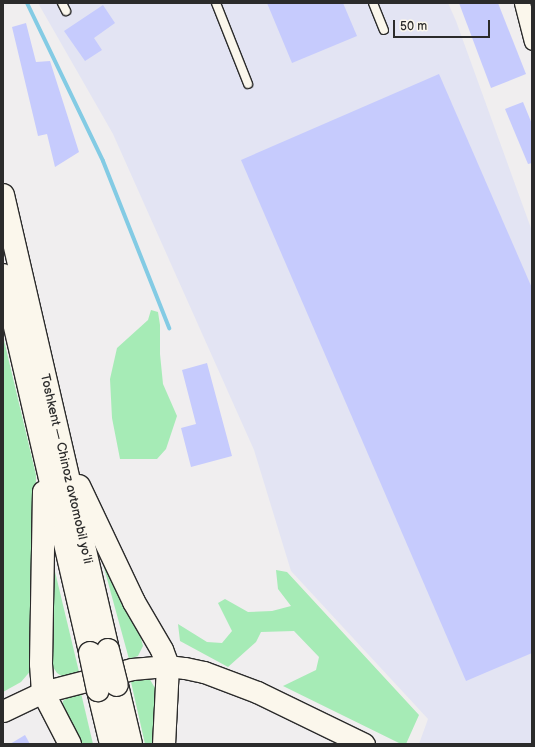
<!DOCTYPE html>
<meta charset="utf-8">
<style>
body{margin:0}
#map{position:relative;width:535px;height:747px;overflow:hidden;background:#f0eeef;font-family:"Balsamiq Sans",sans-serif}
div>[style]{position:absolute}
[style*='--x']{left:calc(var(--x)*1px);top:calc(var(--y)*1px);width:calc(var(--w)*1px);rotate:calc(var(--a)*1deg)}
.built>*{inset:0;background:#e3e4f3}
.green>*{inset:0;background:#a6ebb6}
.stream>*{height:4px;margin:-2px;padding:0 2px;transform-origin:2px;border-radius:2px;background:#83cbe4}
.building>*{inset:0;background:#c6cbfd}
.roads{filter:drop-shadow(1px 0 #2b2b2b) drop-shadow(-1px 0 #2b2b2b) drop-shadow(0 1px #2b2b2b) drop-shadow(0 -1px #2b2b2b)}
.service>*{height:8px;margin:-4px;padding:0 4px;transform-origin:4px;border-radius:4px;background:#fbf7ec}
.minor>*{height:15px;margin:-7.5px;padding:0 7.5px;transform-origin:7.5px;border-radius:7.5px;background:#fbf7ec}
.secondary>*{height:21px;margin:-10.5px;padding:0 10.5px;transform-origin:10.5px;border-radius:10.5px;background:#fbf7ec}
.trunk>*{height:22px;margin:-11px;padding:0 11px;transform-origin:11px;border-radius:11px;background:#fbf7ec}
.bridges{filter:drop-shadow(1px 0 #2b2b2b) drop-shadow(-1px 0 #2b2b2b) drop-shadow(0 1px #2b2b2b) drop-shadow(0 -1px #2b2b2b)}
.trunk-bridge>*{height:22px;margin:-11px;padding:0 11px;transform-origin:11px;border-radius:11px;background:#fbf7ec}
span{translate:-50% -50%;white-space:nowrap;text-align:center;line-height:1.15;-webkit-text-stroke:3px #fbf7ec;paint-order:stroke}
.street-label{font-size:13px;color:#2b2b2b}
.frame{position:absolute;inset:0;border:4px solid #2b2b2b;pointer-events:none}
.scale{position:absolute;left:393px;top:20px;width:97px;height:18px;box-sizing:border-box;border:2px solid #2b2b2b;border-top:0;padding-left:5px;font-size:12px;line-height:14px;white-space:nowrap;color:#2b2b2b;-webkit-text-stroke:3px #fbf7ec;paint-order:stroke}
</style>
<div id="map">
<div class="built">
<div style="clip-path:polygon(38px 3px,448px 3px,456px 21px,532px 231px,532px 744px,419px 744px,428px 719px,291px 571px,254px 450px,113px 134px)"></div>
</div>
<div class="green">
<div style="clip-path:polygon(151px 310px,158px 312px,160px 325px,160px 354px,163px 384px,177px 416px,166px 449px,157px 459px,120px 459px,112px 418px,110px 379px,117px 348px,148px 320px)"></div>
<div style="clip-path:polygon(3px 336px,36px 475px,33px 668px,21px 682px,3px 692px)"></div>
<div style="clip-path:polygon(46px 534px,80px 676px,63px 677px,57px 673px,51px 664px)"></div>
<div style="clip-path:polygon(95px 535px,138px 627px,143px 646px,138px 656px,129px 659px)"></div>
<div style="clip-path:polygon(276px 570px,287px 572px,419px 715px,406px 744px,401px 744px,283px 686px,316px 670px,319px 657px,294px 631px,261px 632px,256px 642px,228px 667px,180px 641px,178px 624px,207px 642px,222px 643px,232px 631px,218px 603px,225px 599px,248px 612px,272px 611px,291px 606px,278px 589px)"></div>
<div style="clip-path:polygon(142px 676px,149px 678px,158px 693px,156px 744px,145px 744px,131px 682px,134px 680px,133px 677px)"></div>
<div style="clip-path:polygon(81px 693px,93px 744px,76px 744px,62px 711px,63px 701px,71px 695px)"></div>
</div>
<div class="stream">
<div style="--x:27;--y:3;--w:175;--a:64.3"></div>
<div style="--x:103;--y:161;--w:180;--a:68.4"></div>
</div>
<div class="building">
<div style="clip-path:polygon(267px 3px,343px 3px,357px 36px,292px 63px)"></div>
<div style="clip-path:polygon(459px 3px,498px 3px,526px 74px,491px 88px)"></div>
<div style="clip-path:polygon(103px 5px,115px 23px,94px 38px,102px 50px,85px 61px,64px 31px)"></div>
<div style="clip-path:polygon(26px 23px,36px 62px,50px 61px,79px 152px,55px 167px,47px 134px,38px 136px,12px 27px)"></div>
<div style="clip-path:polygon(439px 74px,532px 288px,532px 653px,466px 681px,241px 160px)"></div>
<div style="clip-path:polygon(523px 102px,532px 124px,532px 163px,528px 164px,505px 109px)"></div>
<div style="clip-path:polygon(207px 363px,232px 456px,191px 467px,181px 428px,196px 424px,182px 370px)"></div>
<div style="clip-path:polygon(25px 735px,30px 744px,10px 744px)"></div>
</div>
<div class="roads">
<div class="service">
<div style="--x:62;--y:3;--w:9;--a:63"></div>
<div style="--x:216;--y:3;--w:87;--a:68.4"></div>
<div style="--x:373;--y:3;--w:29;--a:68"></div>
</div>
<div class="minor">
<div style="--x:522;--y:3;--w:40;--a:75.6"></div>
</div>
<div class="secondary">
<div style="--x:3;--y:711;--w:44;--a:-25.4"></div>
<div style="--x:43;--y:692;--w:92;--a:-14.5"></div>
<div style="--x:132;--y:669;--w:36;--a:-5"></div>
<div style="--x:168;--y:666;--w:17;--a:7"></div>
<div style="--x:185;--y:668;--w:19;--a:12"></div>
<div style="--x:204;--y:672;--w:57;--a:20.7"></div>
<div style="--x:257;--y:692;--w:119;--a:25.9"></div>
</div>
<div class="trunk">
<div style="--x:3;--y:195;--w:467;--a:77"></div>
<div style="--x:3;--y:275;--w:388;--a:77"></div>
<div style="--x:79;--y:486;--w:128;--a:64.6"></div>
<div style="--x:134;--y:602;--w:56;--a:59.7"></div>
<div style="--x:162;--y:650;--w:17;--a:69"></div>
<div style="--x:168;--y:666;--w:78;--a:92.9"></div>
<div style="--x:44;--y:492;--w:172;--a:91"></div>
<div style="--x:41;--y:664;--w:28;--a:86"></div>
<div style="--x:43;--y:692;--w:59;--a:62.6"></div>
<div style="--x:117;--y:685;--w:61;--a:76.7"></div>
<div style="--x:98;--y:690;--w:56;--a:76.5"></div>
</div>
</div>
<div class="bridges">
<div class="trunk-bridge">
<div style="--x:108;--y:650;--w:36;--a:76"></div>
<div style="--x:90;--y:653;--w:38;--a:78"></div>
</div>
</div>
<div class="street-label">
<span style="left:66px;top:469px;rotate:77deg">Toshkent — Chinoz avtomobil yoʻli</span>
</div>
<div class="frame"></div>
<div class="scale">50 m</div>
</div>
